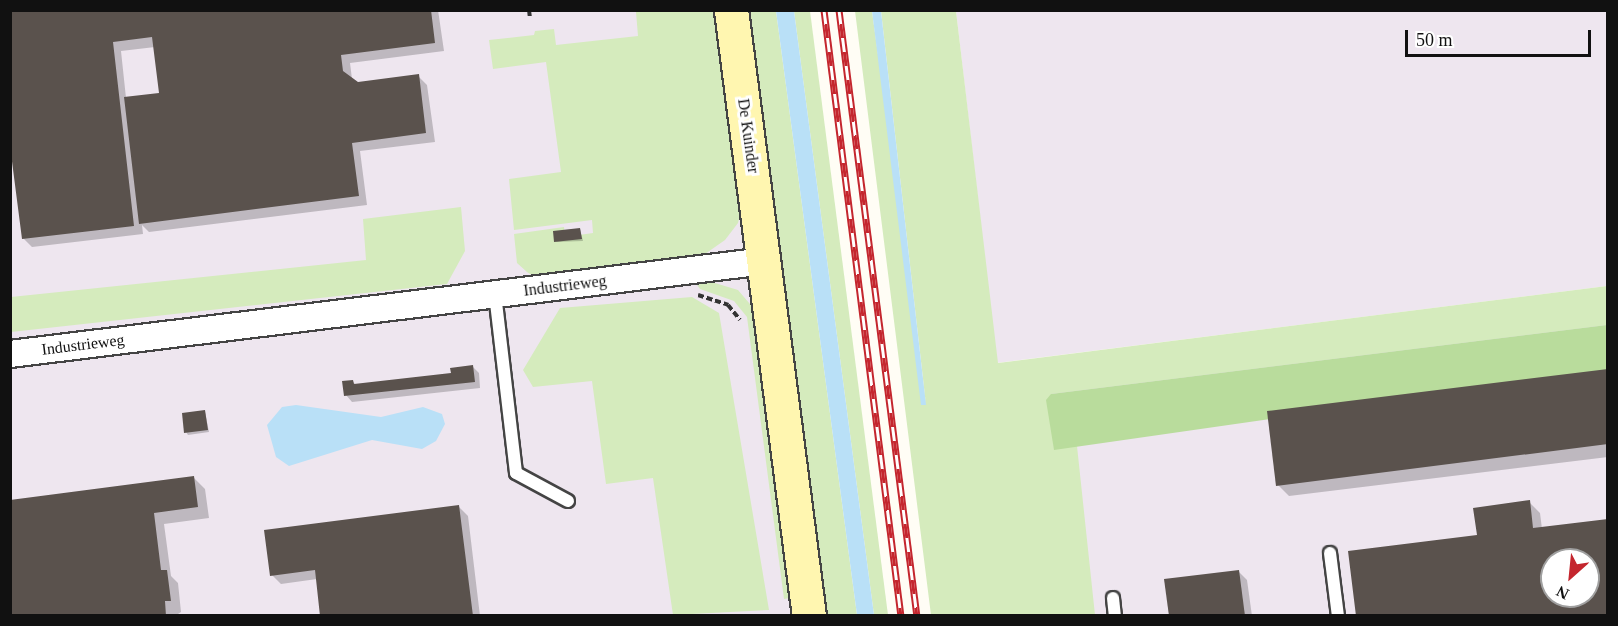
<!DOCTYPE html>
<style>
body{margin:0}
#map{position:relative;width:1618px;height:626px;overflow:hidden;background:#fffdf5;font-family:"Times New Roman",serif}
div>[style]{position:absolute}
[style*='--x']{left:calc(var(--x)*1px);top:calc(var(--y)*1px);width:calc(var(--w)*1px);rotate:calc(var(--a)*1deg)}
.industrial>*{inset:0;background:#eee6ef}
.green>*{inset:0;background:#d5ebbd}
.forest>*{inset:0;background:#b9dc9c}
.water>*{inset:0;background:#b9e0f7}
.shadow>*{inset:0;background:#0003}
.building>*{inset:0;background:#5a524d}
.path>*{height:4px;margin-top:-2px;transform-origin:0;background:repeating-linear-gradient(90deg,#333 0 6px,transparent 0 9px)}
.roads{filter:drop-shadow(2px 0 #444) drop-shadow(-2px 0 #444) drop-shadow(0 2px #444) drop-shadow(0 -2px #444)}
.lane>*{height:12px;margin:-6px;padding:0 6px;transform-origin:6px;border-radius:6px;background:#fff}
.street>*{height:26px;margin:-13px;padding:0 13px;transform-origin:13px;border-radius:13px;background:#fff}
.secondary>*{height:33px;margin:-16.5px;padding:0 16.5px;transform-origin:16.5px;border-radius:16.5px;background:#fff6b0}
.rail>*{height:7px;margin-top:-3.5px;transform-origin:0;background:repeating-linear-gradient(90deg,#fff 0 14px,#c4262e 0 28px);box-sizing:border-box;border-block:2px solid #c4262e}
span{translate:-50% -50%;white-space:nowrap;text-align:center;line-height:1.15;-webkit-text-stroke:6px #fff;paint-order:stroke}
.street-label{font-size:16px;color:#111}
.frame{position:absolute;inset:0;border:12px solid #111;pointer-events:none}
.north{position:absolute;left:1540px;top:548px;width:60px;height:60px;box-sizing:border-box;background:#fff;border:2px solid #a0a0a0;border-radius:50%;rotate:207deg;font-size:16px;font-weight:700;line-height:24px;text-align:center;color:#111}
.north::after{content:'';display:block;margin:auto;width:21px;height:27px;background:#c4262e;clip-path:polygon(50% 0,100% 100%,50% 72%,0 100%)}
.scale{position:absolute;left:1405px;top:30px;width:186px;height:27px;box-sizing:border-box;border:3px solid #111;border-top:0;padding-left:8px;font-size:18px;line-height:21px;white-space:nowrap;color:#111;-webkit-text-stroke:4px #fff;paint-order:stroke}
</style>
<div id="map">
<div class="industrial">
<div style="clip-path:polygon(10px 11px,767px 11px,847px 615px,11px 615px)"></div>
<div style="clip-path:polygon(956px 11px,1607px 11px,1607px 286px,997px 363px)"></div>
<div style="clip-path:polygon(evenodd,1607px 288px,1607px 615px,1014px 615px,983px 382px,1607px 288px,1552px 560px,1588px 560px,1588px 596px,1552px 596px,1552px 560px)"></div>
</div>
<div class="green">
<div style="clip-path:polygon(719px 11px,744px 198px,738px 223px,725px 240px,705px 254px,533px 276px,527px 272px,517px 263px,514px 234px,564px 227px,565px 237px,593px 233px,592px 220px,514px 230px,509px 179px,561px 172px,546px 62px,493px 69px,489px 40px,534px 35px,535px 31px,554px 29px,556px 45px,638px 36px,636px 12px)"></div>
<div style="clip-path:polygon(747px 11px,776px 11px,857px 615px,825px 615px)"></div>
<div style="clip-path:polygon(794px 11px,810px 11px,888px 615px,874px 615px)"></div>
<div style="clip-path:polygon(855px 11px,872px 11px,926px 405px,881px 11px,956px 11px,998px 363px,1607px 286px,1607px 325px,1051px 394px,1054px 449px,1077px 446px,1095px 615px,931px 615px)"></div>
<div style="clip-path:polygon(461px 207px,465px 251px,447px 284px,11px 332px,11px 297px,366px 260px,363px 219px)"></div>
<div style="clip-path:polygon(705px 280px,738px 290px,755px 310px,795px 597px,784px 599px,747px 317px,734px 301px,700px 289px,695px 282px)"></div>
<div style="clip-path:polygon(692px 297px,719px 313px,769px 610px,673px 615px,653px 478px,606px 484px,592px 381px,533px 387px,523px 370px,560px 308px)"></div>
</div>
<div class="forest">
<div style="clip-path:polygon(1607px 325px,1607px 371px,1054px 450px,1046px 400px,1051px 394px)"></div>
</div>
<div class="water">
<div style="clip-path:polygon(776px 11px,794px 11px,874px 615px,857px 615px)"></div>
<div style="clip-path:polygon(872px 11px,881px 11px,926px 405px,921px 405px)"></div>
<div style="clip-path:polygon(296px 405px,381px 417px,423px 407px,442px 414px,445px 424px,436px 441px,422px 449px,372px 440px,289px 466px,276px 457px,267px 425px,282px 407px)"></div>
</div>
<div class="shadow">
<div style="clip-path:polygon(evenodd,10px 10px,438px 10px,444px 51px,350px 63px,352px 79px,357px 84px,418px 76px,427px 85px,435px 142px,360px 151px,367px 205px,149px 232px,142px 225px,143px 234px,32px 247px,23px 238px,10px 10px,155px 47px,160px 94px,126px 98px,121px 51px,155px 47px)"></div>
<div style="clip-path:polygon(580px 229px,583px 241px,555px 242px)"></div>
<div style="clip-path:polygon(473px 367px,479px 373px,480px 388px,352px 402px,346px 395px,353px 382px,357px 386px,452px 375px)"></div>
<div style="clip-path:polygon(1608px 370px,1608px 457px,1289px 496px,1278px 485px)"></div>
<div style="clip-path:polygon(205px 412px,209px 432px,188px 435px,186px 432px)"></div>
<div style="clip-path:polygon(194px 478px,205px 489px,209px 518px,164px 524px,171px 576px,178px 583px,181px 612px,175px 616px,10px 616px)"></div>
<div style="clip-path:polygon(evenodd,1529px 502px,1540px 513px,1542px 529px,1608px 521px,1608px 616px,1358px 616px,1529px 502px,1552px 560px,1588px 560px,1588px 596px,1552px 596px,1552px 560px)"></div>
<div style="clip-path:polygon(459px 507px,468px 516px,480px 616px,322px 616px,317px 579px,281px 584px,272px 575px)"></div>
<div style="clip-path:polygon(1238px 571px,1247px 580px,1252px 616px,1170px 616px)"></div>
</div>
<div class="building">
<div style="clip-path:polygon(10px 10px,431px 10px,435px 43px,341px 55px,343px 71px,358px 82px,419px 74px,426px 133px,352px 143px,359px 196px,139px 224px,124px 97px,159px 93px,152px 37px,113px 42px,134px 226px,22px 239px,10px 146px)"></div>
<div style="clip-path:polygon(580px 228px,582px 239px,554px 242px,553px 231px)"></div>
<div style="clip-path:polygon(473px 365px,475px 382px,344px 396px,342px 381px,353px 380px,354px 384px,451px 373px,450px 368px)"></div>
<div style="clip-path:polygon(1608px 369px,1608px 444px,1276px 486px,1267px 411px)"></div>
<div style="clip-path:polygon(205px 410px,208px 430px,184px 433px,182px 413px)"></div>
<div style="clip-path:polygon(194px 476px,198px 507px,154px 513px,161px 570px,167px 570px,171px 601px,165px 601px,166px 616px,10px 616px,10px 500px)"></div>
<div style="clip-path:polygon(evenodd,1530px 500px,1533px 528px,1608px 519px,1608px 616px,1356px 616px,1348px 551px,1477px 535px,1473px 508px,1530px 500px,1552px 560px,1588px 560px,1588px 596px,1552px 596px,1552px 560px)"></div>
<div style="clip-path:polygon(459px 505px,473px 616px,320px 616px,315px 570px,270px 576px,264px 530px)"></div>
<div style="clip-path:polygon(1239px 570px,1245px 616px,1169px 616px,1164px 579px)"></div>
</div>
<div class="path">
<div style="--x:529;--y:10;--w:8;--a:83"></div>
<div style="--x:698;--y:295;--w:32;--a:18"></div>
<div style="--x:728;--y:305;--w:19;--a:51"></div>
</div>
<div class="roads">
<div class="lane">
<div style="--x:495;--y:294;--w:180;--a:83.3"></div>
<div style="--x:516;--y:473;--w:59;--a:28.3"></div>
<div style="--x:1330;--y:553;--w:64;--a:82.8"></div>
<div style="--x:1113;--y:598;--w:18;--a:84"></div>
</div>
<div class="street">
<div style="--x:10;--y:354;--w:761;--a:-7.02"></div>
</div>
<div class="secondary">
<div style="--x:731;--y:10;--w:611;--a:82.67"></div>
</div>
</div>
<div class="rail">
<div style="--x:824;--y:10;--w:611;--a:82.76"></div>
<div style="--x:839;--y:10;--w:611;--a:82.67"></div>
</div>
<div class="street-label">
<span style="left:748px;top:136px;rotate:82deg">De Kuinder</span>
<span style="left:565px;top:286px;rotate:-7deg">Industrieweg</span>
<span style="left:83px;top:345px;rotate:-7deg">Industrieweg</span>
</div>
<div class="frame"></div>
<div class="north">N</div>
<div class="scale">50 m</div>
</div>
